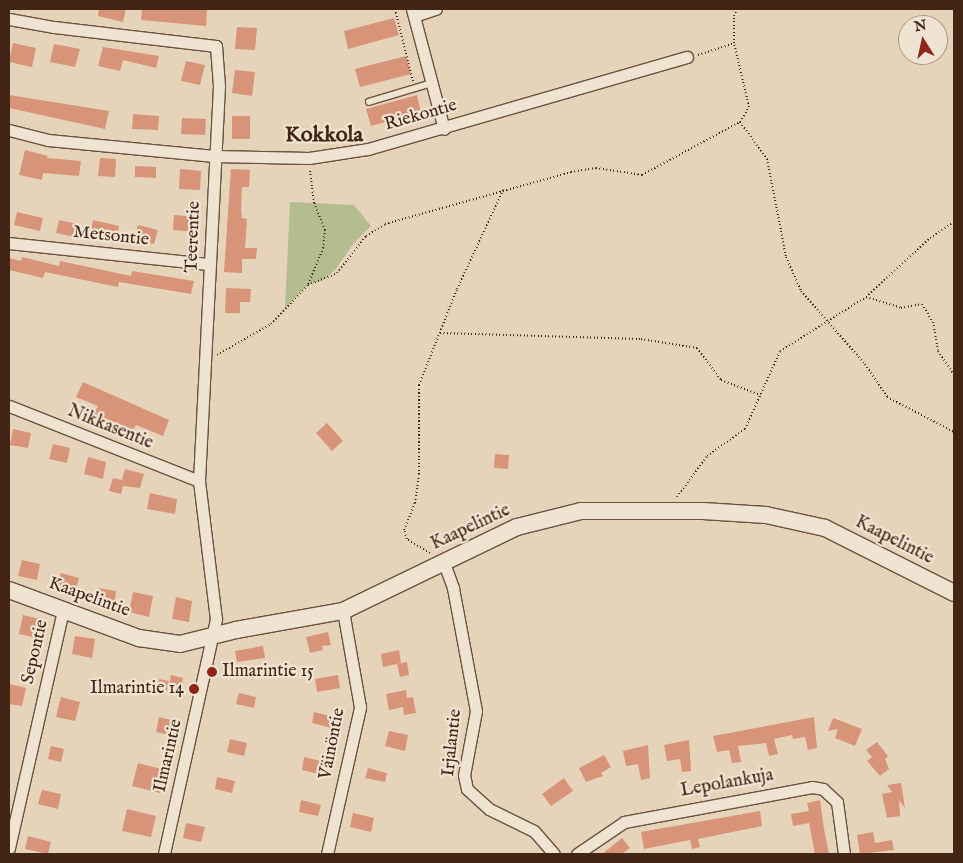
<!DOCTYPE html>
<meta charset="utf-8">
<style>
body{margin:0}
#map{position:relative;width:963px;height:863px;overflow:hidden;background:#e6d4ba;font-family:"IM FELL English",serif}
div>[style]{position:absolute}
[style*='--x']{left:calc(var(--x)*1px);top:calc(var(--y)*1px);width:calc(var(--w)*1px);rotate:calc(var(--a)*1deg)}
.green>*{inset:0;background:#b4bd90}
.building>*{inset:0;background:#d89479}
.path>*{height:2px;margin-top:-1px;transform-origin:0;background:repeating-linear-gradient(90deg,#422514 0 1px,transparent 0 3.5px)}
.roads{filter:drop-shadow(1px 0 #6b513e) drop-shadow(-1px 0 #6b513e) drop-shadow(0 1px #6b513e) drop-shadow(0 -1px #6b513e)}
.lane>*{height:5.5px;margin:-2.75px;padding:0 2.75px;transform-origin:2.75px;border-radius:2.75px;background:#efe3d2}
.street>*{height:11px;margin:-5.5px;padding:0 5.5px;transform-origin:5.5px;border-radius:5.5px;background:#efe3d2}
.secondary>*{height:16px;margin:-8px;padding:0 8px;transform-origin:8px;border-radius:8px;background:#efe3d2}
.dots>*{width:14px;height:14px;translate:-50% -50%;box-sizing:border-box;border:2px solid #efe3d2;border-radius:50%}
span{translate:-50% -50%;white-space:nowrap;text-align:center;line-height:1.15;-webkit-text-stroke:4.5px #efe3d2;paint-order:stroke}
.street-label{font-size:18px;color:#422514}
.poi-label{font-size:18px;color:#422514}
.left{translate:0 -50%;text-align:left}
.right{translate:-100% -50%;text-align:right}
.district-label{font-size:22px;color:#422514;font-weight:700}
.frame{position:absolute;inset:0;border:10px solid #422514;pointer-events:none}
.north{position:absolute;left:898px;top:15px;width:50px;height:50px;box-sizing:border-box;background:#efe3d2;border:1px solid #aa9786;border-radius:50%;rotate:350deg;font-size:14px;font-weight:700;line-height:20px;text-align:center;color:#422514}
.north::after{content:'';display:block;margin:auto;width:18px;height:22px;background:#8f2418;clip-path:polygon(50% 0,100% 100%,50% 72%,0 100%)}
</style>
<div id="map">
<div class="green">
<div style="clip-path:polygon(290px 202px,354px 205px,371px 226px,354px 243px,335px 270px,325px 279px,308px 285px,285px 308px)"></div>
</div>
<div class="building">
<div style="clip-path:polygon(99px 9px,126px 9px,123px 22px,98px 16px)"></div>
<div style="clip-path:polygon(142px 9px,207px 9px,206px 26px,141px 20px)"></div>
<div style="clip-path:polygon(394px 18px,399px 35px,348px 49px,344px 31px)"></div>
<div style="clip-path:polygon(237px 27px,257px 28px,255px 50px,235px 49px)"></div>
<div style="clip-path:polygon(13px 43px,36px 48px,32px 67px,9px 62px)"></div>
<div style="clip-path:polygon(54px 44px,80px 49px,75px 67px,50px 62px)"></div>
<div style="clip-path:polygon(103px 47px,159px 56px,156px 68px,123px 60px,120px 71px,98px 66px)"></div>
<div style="clip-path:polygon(406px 56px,411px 74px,360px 87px,355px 69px)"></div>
<div style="clip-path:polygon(186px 61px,205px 65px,200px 85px,181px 81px)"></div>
<div style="clip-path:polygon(235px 70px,255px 72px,252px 96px,232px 93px)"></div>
<div style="clip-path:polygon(9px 95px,109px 111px,105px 129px,9px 108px)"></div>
<div style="clip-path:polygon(417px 95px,421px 113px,371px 126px,366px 109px)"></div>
<div style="clip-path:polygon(133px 114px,159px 116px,158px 130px,132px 129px)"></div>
<div style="clip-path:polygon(232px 116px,250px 116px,250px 139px,232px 139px)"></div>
<div style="clip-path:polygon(182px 118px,206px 119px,205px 135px,181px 134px)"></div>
<div style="clip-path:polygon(25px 150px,48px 156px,47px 158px,81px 161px,79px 176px,43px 173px,42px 180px,19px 175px)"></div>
<div style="clip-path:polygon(100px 158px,116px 159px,115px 177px,98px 176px)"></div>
<div style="clip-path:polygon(135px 166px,156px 167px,156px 178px,135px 177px)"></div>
<div style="clip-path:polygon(180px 169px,201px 171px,200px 190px,179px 189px)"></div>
<div style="clip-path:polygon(231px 169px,250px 170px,249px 187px,242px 187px,241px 210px,242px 218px,247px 219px,245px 248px,257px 248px,256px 259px,242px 259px,242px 273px,224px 272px)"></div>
<div style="clip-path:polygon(17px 212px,43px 218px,40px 231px,14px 225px)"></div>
<div style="clip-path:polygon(174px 215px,198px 217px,196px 232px,173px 230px)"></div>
<div style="clip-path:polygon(59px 220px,78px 224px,75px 237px,56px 233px)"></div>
<div style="clip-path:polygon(93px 220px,119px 226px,116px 240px,90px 234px)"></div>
<div style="clip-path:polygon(138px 225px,158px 230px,154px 244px,134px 240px)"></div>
<div style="clip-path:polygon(22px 257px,59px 266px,60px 261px,131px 276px,132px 271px,194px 281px,191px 294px,119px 282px,118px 287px,45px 272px,43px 278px,9px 270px,9px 258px,21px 261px)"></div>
<div style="clip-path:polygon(226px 288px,251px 289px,250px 302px,240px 302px,240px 313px,225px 313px)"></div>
<div style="clip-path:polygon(83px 382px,169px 420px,163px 436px,136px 425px,133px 430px,94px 414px,98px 406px,76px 397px)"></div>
<div style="clip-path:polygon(327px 423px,343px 441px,332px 451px,316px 433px)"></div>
<div style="clip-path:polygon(13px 429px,31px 433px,28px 448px,10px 445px)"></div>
<div style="clip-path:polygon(53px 444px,70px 448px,67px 463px,49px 459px)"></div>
<div style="clip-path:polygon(495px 454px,509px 455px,508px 469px,494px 468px)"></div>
<div style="clip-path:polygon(88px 457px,106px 462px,103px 479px,84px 474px)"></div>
<div style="clip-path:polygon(125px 469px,144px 474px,140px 488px,123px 486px,121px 494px,109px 491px,113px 478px,122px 480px)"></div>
<div style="clip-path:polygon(150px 493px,177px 499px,175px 514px,147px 509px)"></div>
<div style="clip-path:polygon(22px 560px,40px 564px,37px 580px,18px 576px)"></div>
<div style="clip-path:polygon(61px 573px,79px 578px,74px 595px,55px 591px)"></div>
<div style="clip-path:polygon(99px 588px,116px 591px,114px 610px,96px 605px)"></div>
<div style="clip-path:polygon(133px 592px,153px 596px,149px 617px,129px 612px)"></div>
<div style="clip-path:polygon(176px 597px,192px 601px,189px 622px,172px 619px)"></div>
<div style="clip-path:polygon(23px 615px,40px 619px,36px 638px,19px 634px)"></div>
<div style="clip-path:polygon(328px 632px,331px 645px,322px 646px,323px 650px,310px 653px,306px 637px)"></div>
<div style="clip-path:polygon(75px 636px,95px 639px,92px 658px,72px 654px)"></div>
<div style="clip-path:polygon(263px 646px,265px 658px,237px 662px,235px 651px)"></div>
<div style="clip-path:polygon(399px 650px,401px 663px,383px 667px,381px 654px)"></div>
<div style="clip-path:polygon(407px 662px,409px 675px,400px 677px,397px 664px)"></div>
<div style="clip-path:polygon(171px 675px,183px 678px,181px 690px,169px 688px)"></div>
<div style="clip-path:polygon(338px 675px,340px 688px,317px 692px,315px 679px)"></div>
<div style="clip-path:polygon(159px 679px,169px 681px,167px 691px,157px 689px)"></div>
<div style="clip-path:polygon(9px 684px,26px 688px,22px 706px,9px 704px)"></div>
<div style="clip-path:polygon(406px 690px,407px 698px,413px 697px,416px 713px,404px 715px,403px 707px,389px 710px,386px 694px)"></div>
<div style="clip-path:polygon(239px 693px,256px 697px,254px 708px,236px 704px)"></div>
<div style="clip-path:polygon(61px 697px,80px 702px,75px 721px,56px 717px)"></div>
<div style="clip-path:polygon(314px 712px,338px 718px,335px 729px,312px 723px)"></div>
<div style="clip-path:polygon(159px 717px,179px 722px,175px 736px,156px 732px)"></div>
<div style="clip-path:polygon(814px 717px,817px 748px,808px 750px,805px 737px,793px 739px,792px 735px,774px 739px,778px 754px,769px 756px,766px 743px,738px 746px,741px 762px,732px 763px,729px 750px,717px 752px,713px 736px)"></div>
<div style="clip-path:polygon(833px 718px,862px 729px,855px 746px,835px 738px,838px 729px,828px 731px)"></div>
<div style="clip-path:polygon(389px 731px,408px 735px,405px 751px,385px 746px)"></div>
<div style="clip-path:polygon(230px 739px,247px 743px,244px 756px,227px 752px)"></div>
<div style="clip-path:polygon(689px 740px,691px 771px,682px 772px,680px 759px,667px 761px,664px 745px)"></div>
<div style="clip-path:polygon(877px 742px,888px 756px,885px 759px,889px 769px,880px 776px,867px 761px,872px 757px,866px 750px)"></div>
<div style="clip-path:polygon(648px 745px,650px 778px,641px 780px,638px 764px,626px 766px,623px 751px)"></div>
<div style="clip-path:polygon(51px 746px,64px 749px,61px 762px,48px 759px)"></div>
<div style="clip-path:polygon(604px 755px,611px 767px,601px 773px,603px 776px,586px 782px,579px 768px)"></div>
<div style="clip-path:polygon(304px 757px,329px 763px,326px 776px,302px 770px)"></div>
<div style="clip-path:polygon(138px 763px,165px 770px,160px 793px,132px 786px)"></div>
<div style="clip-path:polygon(368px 768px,387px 773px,385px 782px,365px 778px)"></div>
<div style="clip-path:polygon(217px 777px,235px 781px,232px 793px,215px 789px)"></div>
<div style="clip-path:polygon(564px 778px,573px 791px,551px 806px,542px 794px)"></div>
<div style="clip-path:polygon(901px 783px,905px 808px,899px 800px,900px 816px,887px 818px,882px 794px,892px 792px,887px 785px)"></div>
<div style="clip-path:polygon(42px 790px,61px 794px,58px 809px,38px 804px)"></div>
<div style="clip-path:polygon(301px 800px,321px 805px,318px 816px,299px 812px)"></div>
<div style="clip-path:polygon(820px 800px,824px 829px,829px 854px,815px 854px,809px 823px,793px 826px,791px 814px,809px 811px,807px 803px)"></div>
<div style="clip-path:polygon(127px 809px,156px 816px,151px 837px,122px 831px)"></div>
<div style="clip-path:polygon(760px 811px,762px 826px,698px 839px,700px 847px,692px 849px,690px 840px,644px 849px,641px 832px)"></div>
<div style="clip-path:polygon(353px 813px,374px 818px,371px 832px,350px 827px)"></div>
<div style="clip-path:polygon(186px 823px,205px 827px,201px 842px,183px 838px)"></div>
<div style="clip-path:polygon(873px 832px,875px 843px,892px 840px,894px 850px,860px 854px,857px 835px)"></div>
<div style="clip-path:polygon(28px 836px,51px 842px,48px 854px,25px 849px)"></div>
<div style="clip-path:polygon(622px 838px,630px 848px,622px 854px,602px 854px)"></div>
</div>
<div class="path">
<div style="--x:395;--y:9;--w:75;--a:76.1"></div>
<div style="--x:698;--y:55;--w:38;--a:-18"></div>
<div style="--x:740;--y:122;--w:46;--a:53.9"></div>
<div style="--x:767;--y:159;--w:100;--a:79"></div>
<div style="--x:786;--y:257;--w:37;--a:66"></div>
<div style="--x:801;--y:291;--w:97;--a:48.8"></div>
<div style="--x:865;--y:364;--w:40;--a:56"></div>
<div style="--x:887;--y:397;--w:76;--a:27.6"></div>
<div style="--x:308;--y:284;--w:39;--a:-67"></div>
<div style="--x:323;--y:248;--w:18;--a:-84"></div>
<div style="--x:325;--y:230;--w:29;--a:-112"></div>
<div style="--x:314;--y:203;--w:35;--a:-97"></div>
<div style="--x:866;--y:297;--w:87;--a:-42.7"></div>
<div style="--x:930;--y:238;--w:29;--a:-34"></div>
<div style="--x:440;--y:333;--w:201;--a:1.7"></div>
<div style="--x:641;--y:339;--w:57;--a:9.1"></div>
<div style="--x:697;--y:348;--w:40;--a:53"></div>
<div style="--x:721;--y:380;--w:42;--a:21"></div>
<div style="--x:217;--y:355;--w:62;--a:-29.9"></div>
<div style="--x:271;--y:324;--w:54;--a:-46.5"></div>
<div style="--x:308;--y:285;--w:31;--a:-22"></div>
<div style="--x:337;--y:273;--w:47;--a:-51.9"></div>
<div style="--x:366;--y:236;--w:22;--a:-32"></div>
<div style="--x:385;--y:224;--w:193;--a:-15.6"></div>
<div style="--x:571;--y:172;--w:25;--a:-9"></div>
<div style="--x:596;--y:168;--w:47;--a:8.7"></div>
<div style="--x:642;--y:175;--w:111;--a:-28.4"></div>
<div style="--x:740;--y:122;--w:17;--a:-59"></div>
<div style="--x:749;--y:107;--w:66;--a:-103.2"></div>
<div style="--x:734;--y:43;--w:27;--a:-90"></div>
<div style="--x:734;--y:16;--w:8;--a:-67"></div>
<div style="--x:677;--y:497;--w:51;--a:-53.8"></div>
<div style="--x:707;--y:456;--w:47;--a:-35.4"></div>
<div style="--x:745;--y:429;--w:85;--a:-65.8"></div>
<div style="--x:780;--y:351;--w:102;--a:-32.1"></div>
<div style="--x:866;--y:297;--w:37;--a:17"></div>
<div style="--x:901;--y:308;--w:21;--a:-11"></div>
<div style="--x:922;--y:304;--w:21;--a:59"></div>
<div style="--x:933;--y:322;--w:29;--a:80"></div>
<div style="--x:938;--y:351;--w:29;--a:56"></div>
<div style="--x:430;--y:553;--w:27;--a:-149"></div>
<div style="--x:407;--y:539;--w:9;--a:-108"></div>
<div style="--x:404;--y:530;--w:29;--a:-68"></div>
<div style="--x:415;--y:503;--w:29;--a:-82"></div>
<div style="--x:419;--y:474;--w:89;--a:-90"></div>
<div style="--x:419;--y:385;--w:103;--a:-68.4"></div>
<div style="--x:457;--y:289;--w:111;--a:-65"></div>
</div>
<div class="roads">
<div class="lane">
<div style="--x:369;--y:102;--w:66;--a:-16.8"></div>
</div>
<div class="street">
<div style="--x:412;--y:9;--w:124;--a:75.1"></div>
<div style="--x:414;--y:16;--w:23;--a:-18"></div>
<div style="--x:9;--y:19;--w:46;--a:10.1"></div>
<div style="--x:54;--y:27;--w:163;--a:6.7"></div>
<div style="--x:216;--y:46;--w:40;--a:85.7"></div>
<div style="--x:219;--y:86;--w:396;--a:92.9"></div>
<div style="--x:199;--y:481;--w:139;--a:83"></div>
<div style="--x:216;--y:619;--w:241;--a:102.5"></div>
<div style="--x:9;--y:130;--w:40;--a:14.4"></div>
<div style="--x:48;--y:140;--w:167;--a:5.5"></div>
<div style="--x:214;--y:156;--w:95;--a:1.2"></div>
<div style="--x:309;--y:158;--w:60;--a:-8.7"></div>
<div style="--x:368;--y:149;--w:332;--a:-16.1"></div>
<div style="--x:9;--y:243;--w:202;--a:6"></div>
<div style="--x:9;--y:406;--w:204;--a:21.5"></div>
<div style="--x:444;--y:563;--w:27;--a:70"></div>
<div style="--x:453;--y:588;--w:125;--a:79.4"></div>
<div style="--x:476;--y:711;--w:65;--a:100.6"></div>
<div style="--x:464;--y:775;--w:14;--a:78"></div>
<div style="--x:467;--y:789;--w:30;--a:42"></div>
<div style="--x:489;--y:809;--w:50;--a:26.1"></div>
<div style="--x:534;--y:831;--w:30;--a:49"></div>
<div style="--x:9;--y:848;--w:244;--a:-77.2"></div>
<div style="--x:327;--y:854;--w:151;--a:-77.3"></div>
<div style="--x:360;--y:707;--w:97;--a:-100"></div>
<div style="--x:577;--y:854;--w:57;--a:-34.2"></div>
<div style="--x:624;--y:822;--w:191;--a:-10.5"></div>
<div style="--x:812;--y:787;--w:11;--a:10"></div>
<div style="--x:823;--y:789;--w:19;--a:43"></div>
<div style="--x:837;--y:802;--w:52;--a:82.3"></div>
</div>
<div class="secondary">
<div style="--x:9;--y:590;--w:139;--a:20.3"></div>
<div style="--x:139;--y:638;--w:41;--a:8.3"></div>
<div style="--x:180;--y:644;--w:58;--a:-14"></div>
<div style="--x:236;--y:630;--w:109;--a:-10.1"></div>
<div style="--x:343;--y:611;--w:193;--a:-25.8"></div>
<div style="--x:517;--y:527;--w:66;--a:-14"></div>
<div style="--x:581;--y:511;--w:122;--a:0"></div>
<div style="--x:703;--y:511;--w:63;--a:3.6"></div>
<div style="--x:766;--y:515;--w:60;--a:12.4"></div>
<div style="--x:825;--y:528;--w:144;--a:26.7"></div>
</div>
</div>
<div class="dots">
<div style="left:212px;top:672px;background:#8f2418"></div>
<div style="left:194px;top:689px;background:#8f2418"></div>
</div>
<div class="street-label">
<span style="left:421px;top:116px;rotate:-16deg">Riekontie</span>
<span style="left:111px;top:237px;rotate:6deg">Metsontie</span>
<span style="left:194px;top:237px;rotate:-88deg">Teerentie</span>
<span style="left:110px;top:428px;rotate:22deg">Nikkasentie</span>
<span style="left:471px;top:528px;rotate:-25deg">Kaapelintie</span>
<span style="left:894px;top:541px;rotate:27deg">Kaapelintie</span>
<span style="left:89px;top:598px;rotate:20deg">Kaapelintie</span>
<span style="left:36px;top:652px;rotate:-77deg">Sepontie</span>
<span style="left:453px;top:743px;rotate:-84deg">Irjalantie</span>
<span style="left:333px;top:744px;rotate:-79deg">Väinöntie</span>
<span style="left:169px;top:756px;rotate:-77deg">Ilmarintie</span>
<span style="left:727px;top:784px;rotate:-10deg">Lepolankuja</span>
</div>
<div class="poi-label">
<span class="left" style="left:222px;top:672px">Ilmarintie 15</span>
<span class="right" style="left:184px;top:689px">Ilmarintie 14</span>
</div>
<div class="district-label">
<span style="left:324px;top:136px">Kokkola</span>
</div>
<div class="frame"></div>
<div class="north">N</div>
</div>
